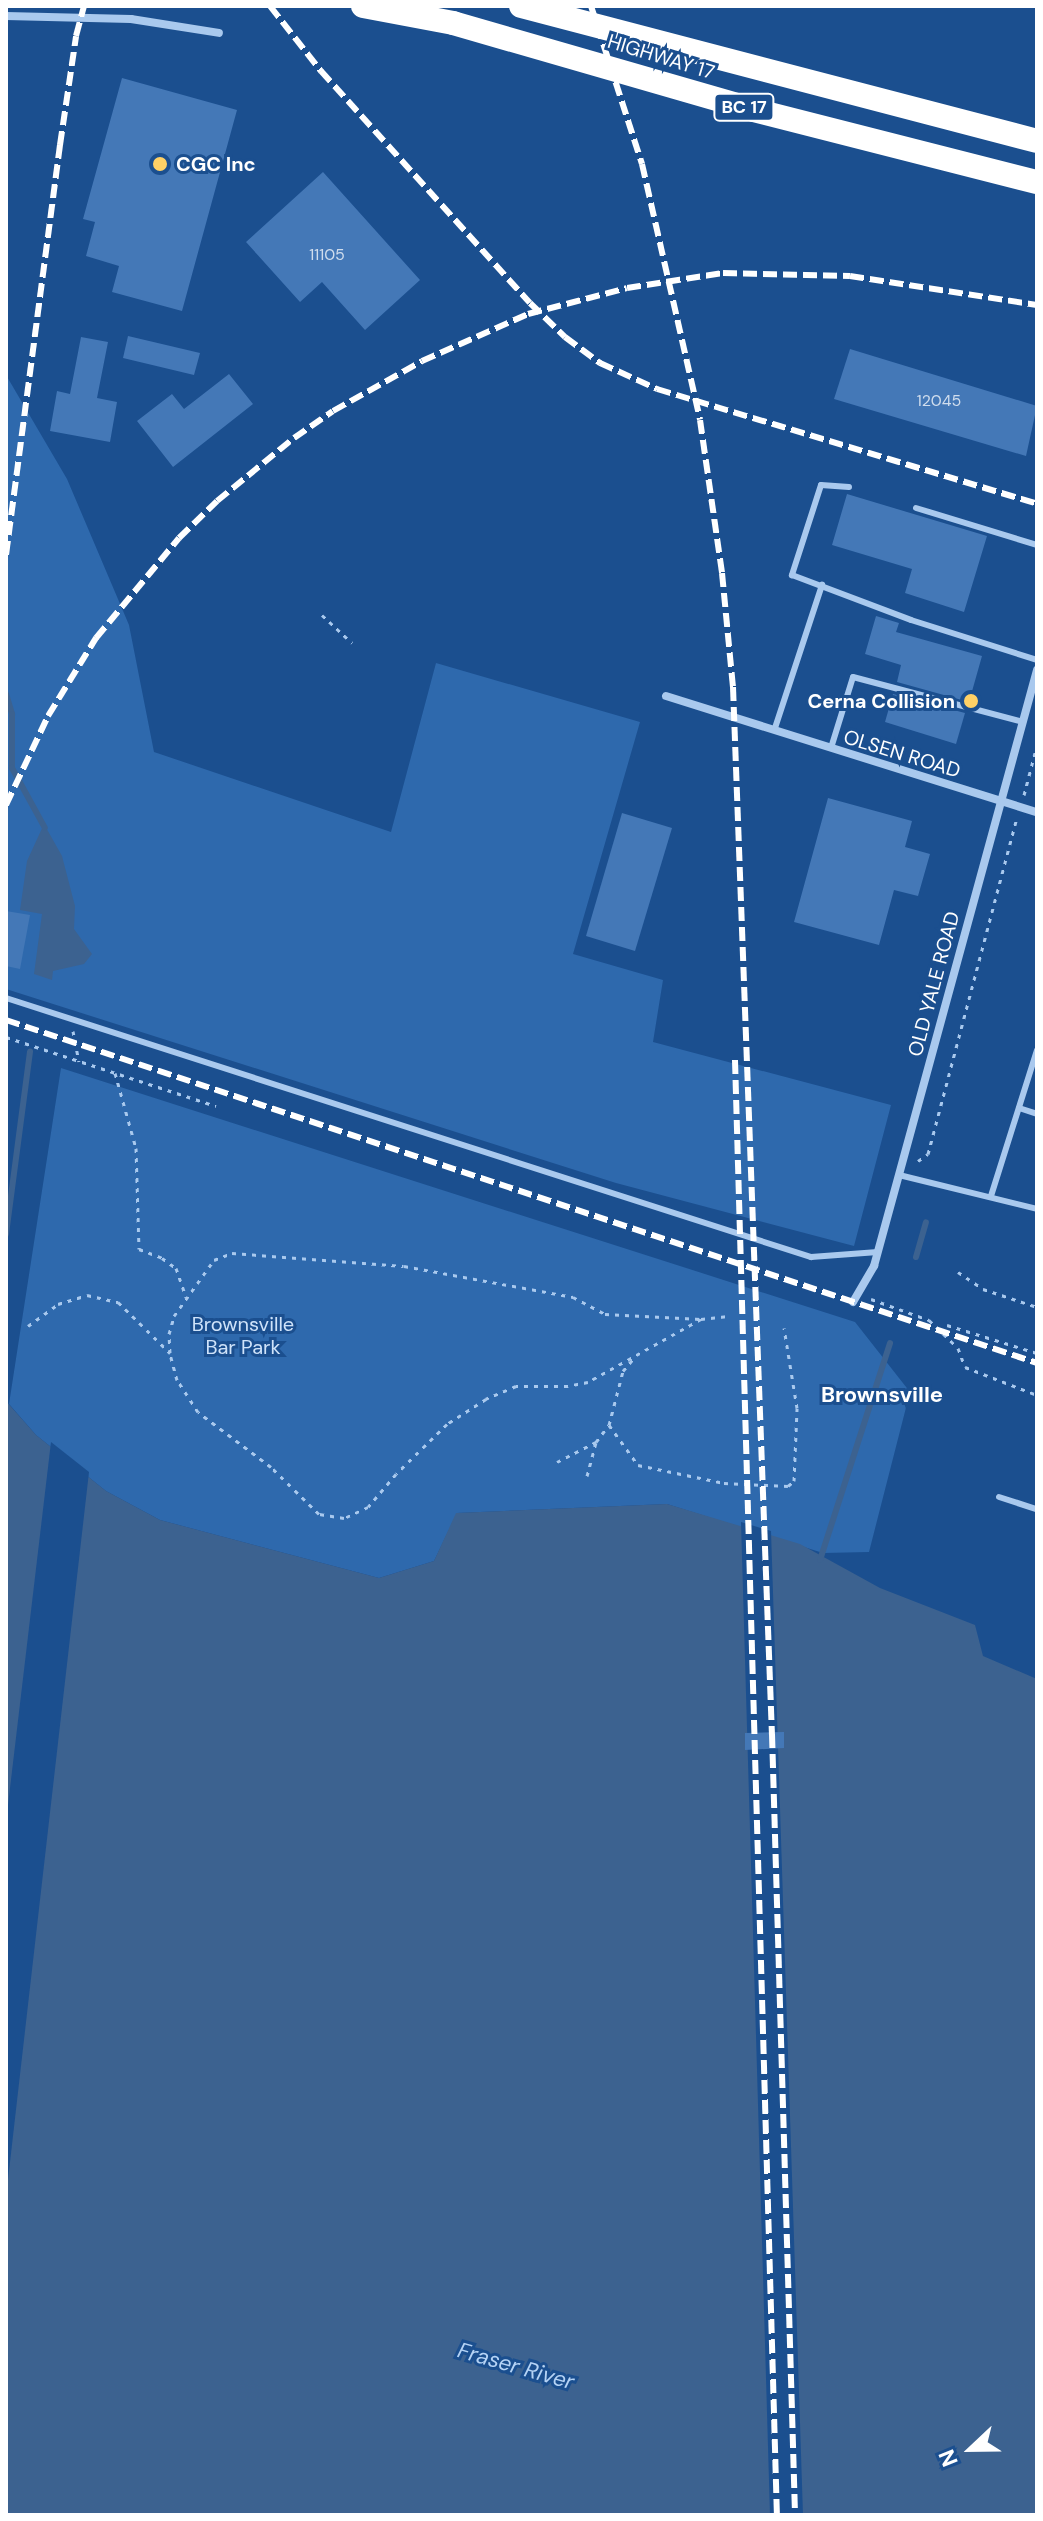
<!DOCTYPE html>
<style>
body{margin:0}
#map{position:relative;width:1043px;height:2521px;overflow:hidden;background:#1b4f8f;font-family:"DM Sans",sans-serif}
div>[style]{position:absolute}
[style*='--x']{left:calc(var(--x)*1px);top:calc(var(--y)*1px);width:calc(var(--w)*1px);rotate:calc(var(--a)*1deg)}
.green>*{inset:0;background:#2e69ad}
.water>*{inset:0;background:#3c6290}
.pier>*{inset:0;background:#1b4f8f}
.stream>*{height:6px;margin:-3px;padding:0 3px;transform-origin:3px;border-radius:3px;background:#3c6290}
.building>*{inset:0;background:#4478b7}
.path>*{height:3px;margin-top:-1.5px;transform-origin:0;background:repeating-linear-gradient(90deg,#a9c9ee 0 4px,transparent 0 10px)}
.lane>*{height:6px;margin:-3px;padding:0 3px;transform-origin:3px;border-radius:3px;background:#a9c9ee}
.street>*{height:8px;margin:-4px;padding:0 4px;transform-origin:4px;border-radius:4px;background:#a9c9ee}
.highway>*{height:24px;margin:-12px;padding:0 12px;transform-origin:12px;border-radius:12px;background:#fff}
.rail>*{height:6px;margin-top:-3px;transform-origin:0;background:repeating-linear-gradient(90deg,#fff 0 14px,transparent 0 20px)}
.dots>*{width:22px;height:22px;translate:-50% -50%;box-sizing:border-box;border:4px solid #1b4f8f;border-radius:50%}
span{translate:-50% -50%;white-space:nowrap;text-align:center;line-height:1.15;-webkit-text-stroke:6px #1b4f8f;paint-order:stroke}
.number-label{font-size:16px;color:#d0dded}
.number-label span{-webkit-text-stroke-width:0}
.shield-label span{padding:2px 6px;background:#1b4f8f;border:2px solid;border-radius:6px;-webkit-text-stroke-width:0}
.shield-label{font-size:18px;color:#fff;font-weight:700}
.street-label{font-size:20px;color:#fff}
.poi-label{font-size:20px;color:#fff;font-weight:700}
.left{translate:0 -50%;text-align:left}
.right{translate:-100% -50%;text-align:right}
.park-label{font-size:20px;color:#cfe3fa}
.neighbourhood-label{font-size:22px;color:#fff;font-weight:700}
.water-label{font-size:22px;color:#b5d3f5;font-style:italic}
.frame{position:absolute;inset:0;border:8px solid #fff;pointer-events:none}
.north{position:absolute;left:931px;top:2409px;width:80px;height:80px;-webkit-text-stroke:6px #1b4f8f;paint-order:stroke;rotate:248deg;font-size:22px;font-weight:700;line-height:32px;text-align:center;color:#fff}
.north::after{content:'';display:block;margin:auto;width:28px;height:36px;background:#fff;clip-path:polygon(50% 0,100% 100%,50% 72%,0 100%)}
</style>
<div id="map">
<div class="green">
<div style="clip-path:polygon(6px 375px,67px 479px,129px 625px,154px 752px,391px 832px,436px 663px,640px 722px,573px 954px,663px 980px,653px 1042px,891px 1105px,854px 1246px,616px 1183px,6px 989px)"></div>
<div style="clip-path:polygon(61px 1068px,855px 1322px,910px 1392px,869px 1552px,823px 1553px,667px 1504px,457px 1513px,434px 1561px,379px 1578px,160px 1520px,106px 1491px,36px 1435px,9px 1404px)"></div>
</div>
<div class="water">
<div style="clip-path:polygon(44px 824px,62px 856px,75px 906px,74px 929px,92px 954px,84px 964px,53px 971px,52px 980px,34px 974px,42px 914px,20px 910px,27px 861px)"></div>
<div style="clip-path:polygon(6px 1401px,36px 1435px,106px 1491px,160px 1520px,379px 1578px,434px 1561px,456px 1513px,667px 1504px,800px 1544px,880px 1588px,975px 1625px,983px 1656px,1037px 1679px,1037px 2515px,6px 2515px)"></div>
</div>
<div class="pier">
<div style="clip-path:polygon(51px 1442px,89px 1472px,6px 2197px,6px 1822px)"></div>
<div style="clip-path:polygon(741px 1522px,771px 1531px,803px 2515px,770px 2515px)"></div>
</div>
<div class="stream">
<div style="--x:6;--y:694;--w:21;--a:73"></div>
<div style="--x:12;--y:714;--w:54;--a:90"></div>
<div style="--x:12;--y:768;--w:68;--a:61.2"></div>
<div style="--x:6;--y:1234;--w:184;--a:-82.5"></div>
<div style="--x:916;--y:1257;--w:36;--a:-74"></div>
<div style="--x:820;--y:1560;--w:228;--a:-72.1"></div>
</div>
<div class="building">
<div style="clip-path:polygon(122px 78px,237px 110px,182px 311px,112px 292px,119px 266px,86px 256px,95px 222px,83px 219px)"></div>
<div style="clip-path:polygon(323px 172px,420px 280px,365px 330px,322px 282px,300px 302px,246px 242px)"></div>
<div style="clip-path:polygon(128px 336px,200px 353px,194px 375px,123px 358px)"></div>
<div style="clip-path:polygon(81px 337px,108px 342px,97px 398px,117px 402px,110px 442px,50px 431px,57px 391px,70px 394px)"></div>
<div style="clip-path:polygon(850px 349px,1037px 406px,1026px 456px,834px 399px)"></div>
<div style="clip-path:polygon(229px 374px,253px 404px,173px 467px,137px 421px,172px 394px,184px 409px)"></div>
<div style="clip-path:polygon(847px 494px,987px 536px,964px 612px,905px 593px,912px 569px,832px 545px)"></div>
<div style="clip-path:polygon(876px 616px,899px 623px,896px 632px,982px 656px,969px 702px,897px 682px,901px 665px,865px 654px)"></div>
<div style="clip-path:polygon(893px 694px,965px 713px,956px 744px,885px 722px)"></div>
<div style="clip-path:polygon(828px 798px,912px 821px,905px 847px,930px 854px,918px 896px,894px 890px,879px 945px,794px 922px)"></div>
<div style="clip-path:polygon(622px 813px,672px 828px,635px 951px,586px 936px)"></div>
<div style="clip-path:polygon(6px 911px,30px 915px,20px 969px,6px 966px)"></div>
<div style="clip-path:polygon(784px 1732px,784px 1748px,745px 1750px,745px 1733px)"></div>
</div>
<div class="path">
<div style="--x:322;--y:615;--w:41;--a:43"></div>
<div style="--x:1024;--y:795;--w:52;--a:-75.4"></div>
<div style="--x:73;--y:1031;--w:31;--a:79"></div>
<div style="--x:6;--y:1037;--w:221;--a:18.2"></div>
<div style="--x:115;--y:1073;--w:78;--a:74.4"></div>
<div style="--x:136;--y:1148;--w:101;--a:88.3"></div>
<div style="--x:139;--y:1249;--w:25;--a:21"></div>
<div style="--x:162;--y:1258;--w:17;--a:36"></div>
<div style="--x:176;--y:1268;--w:31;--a:71"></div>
<div style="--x:918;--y:1161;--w:12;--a:-35"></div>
<div style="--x:928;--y:1154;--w:348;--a:-75.2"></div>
<div style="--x:958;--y:1272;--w:30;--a:34"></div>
<div style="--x:983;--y:1289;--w:57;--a:18.4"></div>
<div style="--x:871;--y:1299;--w:62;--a:19.9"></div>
<div style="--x:929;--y:1320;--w:40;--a:44"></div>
<div style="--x:958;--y:1348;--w:20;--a:70"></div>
<div style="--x:965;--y:1367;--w:77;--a:21.3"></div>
<div style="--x:701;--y:1319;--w:129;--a:150.9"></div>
<div style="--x:588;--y:1382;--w:20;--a:169"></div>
<div style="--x:568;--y:1386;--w:52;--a:180"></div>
<div style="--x:516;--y:1386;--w:33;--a:157"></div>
<div style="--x:486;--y:1399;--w:46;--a:147.3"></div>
<div style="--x:447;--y:1424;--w:71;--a:135.6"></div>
<div style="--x:396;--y:1474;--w:43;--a:130.3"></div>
<div style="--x:368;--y:1507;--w:26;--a:155"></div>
<div style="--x:344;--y:1518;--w:25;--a:-171"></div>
<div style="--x:319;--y:1514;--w:67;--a:-135.6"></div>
<div style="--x:271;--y:1467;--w:91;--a:-143"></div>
<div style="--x:198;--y:1412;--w:38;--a:-123"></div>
<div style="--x:177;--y:1380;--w:28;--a:-105"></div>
<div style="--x:170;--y:1353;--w:19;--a:-93"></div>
<div style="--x:169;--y:1334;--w:19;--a:-74"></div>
<div style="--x:174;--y:1316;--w:69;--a:-54.5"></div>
<div style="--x:214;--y:1260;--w:19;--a:-21"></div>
<div style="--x:232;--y:1253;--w:172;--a:4.3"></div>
<div style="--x:404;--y:1266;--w:172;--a:10.4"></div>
<div style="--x:573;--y:1297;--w:36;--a:28"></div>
<div style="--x:605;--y:1314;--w:96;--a:3"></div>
<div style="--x:701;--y:1319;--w:30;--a:-6"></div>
<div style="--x:947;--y:1325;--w:94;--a:17.3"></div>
<div style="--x:28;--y:1326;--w:37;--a:-36"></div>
<div style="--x:58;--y:1304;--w:30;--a:-17"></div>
<div style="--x:87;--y:1295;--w:32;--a:13"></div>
<div style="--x:118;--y:1302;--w:73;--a:44.4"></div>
<div style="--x:609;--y:1425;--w:49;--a:54.1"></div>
<div style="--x:638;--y:1465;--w:88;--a:11.8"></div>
<div style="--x:724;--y:1483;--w:64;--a:2.7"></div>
<div style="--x:788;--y:1486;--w:8;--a:-40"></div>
<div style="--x:794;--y:1481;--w:73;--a:-87.6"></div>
<div style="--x:797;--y:1408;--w:81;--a:-99.2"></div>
<div style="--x:557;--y:1462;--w:44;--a:-27.1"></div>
<div style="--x:596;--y:1442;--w:21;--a:-53"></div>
<div style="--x:609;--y:1425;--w:56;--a:-75.5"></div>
<div style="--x:623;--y:1371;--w:17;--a:-50"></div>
<div style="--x:587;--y:1476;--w:35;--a:-75"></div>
</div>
<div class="lane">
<div style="--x:849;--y:487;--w:28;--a:-176"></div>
<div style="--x:821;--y:485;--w:95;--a:107.9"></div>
<div style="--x:792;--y:575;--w:127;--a:20.7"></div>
<div style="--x:911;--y:620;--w:132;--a:17.6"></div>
<div style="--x:916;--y:508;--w:127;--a:17"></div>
<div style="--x:775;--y:728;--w:151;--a:-71.8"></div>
<div style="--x:831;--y:748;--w:74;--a:-72.8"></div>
<div style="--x:853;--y:677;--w:176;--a:14.8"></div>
<div style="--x:6;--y:998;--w:846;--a:17.84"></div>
<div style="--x:811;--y:1257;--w:67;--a:-4.3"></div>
<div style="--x:1019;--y:1108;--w:19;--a:18"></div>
<div style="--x:899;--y:1175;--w:142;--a:13.8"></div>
<div style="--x:991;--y:1196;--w:153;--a:-72.5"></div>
<div style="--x:999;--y:1497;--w:40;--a:18"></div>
</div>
<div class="street">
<div style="--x:6;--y:16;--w:125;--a:1.4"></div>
<div style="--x:131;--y:19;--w:89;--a:9"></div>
<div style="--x:666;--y:696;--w:389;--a:17.4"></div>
<div style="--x:853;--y:1302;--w:42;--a:-59.7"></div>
<div style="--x:874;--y:1266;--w:618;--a:-74.7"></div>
</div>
<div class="highway">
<div style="--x:363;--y:6;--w:92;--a:10.7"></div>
<div style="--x:453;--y:23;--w:313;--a:16.1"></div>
<div style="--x:754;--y:110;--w:292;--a:14.3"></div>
<div style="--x:521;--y:6;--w:533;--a:14.66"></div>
</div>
<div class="rail">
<div style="--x:270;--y:6;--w:83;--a:51.9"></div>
<div style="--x:321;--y:71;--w:312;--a:48"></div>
<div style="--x:530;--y:303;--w:49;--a:44.2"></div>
<div style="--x:565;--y:337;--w:44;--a:36.6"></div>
<div style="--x:600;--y:363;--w:63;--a:24.5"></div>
<div style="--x:657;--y:389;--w:397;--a:16.8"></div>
<div style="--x:591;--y:6;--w:166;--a:72.1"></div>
<div style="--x:642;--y:164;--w:262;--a:77.2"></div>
<div style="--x:700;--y:420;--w:155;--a:81.8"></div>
<div style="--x:722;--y:573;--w:115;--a:84.5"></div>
<div style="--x:733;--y:687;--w:1048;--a:87.87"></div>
<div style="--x:772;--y:1734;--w:781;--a:88.31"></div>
<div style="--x:6;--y:555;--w:414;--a:-82.5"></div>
<div style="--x:60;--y:145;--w:110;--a:-81.6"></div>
<div style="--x:76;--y:36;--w:31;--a:-75"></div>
<div style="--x:6;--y:805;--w:98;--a:-64.7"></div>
<div style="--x:48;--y:716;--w:92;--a:-58.4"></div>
<div style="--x:96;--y:638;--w:130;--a:-50.3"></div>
<div style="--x:179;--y:538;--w:53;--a:-44.2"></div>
<div style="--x:217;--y:501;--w:99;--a:-39.3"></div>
<div style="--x:294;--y:438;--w:47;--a:-34.7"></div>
<div style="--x:333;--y:411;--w:102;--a:-29.3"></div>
<div style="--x:422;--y:361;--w:116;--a:-23.9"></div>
<div style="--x:528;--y:314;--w:102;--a:-14.7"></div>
<div style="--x:627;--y:288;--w:97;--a:-8.9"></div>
<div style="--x:723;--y:273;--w:127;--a:1.4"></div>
<div style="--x:850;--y:276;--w:189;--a:8.8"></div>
<div style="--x:6;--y:1020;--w:1087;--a:18.4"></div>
<div style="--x:735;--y:1060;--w:1456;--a:88.35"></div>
</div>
<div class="dots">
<div style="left:160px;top:164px;background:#ffd166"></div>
<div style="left:971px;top:701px;background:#ffd166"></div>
</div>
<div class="number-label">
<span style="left:327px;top:255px">11105</span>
<span style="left:939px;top:401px">12045</span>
</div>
<div class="shield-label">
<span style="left:744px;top:107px">BC 17</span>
</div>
<div class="street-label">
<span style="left:661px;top:57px;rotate:17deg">HIGHWAY 17</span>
<span style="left:902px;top:754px;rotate:17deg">OLSEN ROAD</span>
<span style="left:934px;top:984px;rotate:-75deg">OLD YALE ROAD</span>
</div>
<div class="poi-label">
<span class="left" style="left:176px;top:164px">CGC Inc</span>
<span class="right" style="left:955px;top:701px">Cerna Collision</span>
</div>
<div class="park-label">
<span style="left:243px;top:1336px">Brownsville<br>Bar Park</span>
</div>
<div class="neighbourhood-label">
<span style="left:882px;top:1395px">Brownsville</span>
</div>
<div class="water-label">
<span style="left:516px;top:2366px;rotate:16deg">Fraser River</span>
</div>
<div class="frame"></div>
<div class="north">N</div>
</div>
